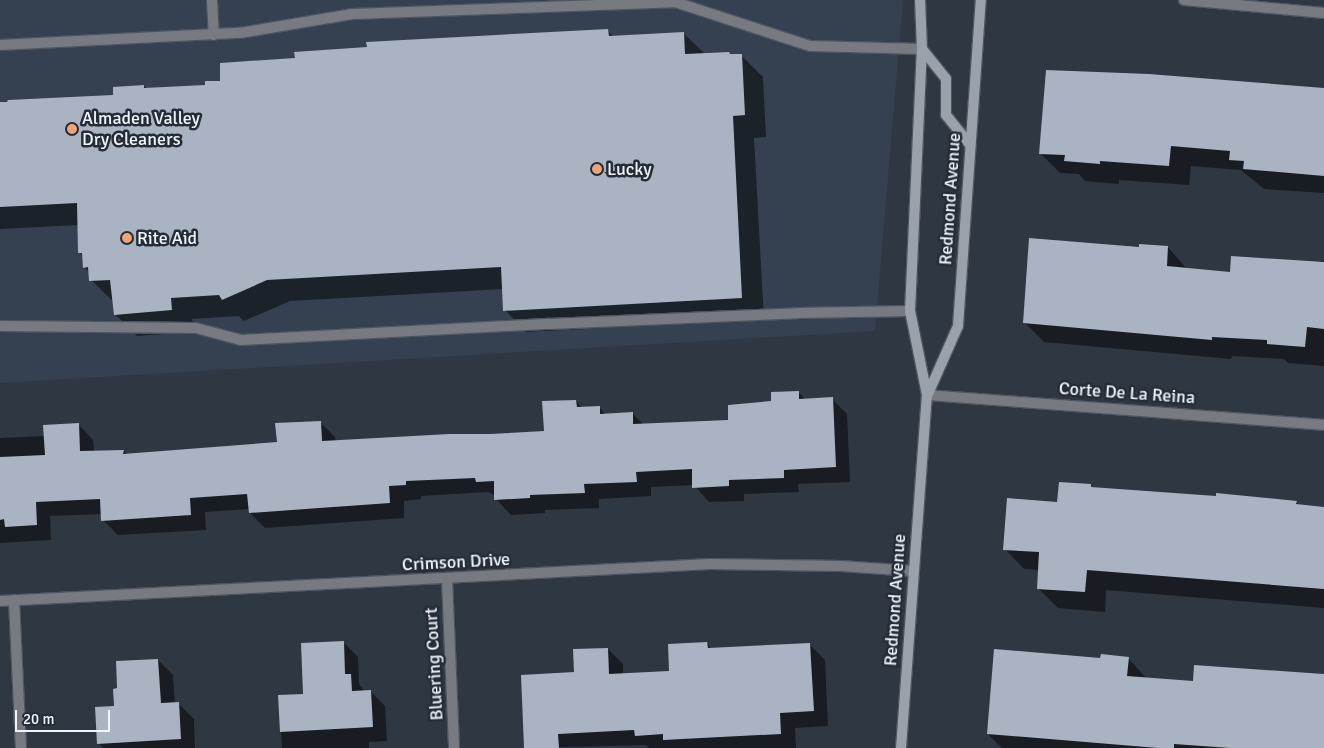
<!DOCTYPE html>
<style>
body{margin:0}
#map{position:relative;width:1324px;height:748px;overflow:hidden;background:#2f3742;font-family:Signika,sans-serif}
div>[style]{position:absolute}
[style*='--x']{left:calc(var(--x)*1px);top:calc(var(--y)*1px);width:calc(var(--w)*1px);rotate:calc(var(--a)*1deg)}
.built>*{inset:0;background:#354050}
.shadow>*{inset:0;background:#0007}
.building>*{inset:0;background:#aab3c1}
.roads{filter:drop-shadow(1px 0 #4e5560) drop-shadow(-1px 0 #4e5560) drop-shadow(0 1px #4e5560) drop-shadow(0 -1px #4e5560)}
.lane>*{height:10px;margin:-5px;padding:0 5px;transform-origin:5px;border-radius:5px;background:#777b81}
.street>*{height:10px;margin:-5px;padding:0 5px;transform-origin:5px;border-radius:5px;background:#777b81}
.secondary>*{height:10px;margin:-5px;padding:0 5px;transform-origin:5px;border-radius:5px;background:#9ba1aa}
.dots>*{width:14px;height:14px;translate:-50% -50%;box-sizing:border-box;border:2px solid #252c37;border-radius:50%}
span{translate:-50% -50%;white-space:nowrap;text-align:center;line-height:1.15;-webkit-text-stroke:5px #252c37;paint-order:stroke}
.poi-label{font-size:18px;color:#f0f5fc}
.left{translate:0 -50%;text-align:left}
.street-label{font-size:18px;color:#f0f5fc}
.scale{position:absolute;left:15px;top:710px;width:95px;height:22px;box-sizing:border-box;border:2px solid #f0f5fc;border-top:0;padding-left:6px;font-size:15px;line-height:18px;white-space:nowrap;color:#f0f5fc;-webkit-text-stroke:4px #252c37;paint-order:stroke}
</style>
<div id="map">
<div class="built">
<div style="clip-path:polygon(0 0,903px 0,875px 331px,0 383px)"></div>
</div>
<div class="shadow">
<div style="clip-path:polygon(608px 31px,614px 37px,683px 33px,705px 54px,741px 55px,763px 77px,766px 137px,754px 138px,764px 319px,526px 332px,505px 310px,503px 289px,290px 301px,244px 321px,239px 316px,192px 319px,193px 332px,137px 336px,116px 315px,114px 302px,91px 280px,90px 273px,84px 267px,84px 257px,79px 252px,79px 225px,0 229px,0 102px,115px 96px,144px 86px,147px 89px,207px 86px,296px 59px)"></div>
<div style="clip-path:polygon(1324px 90px,1324px 193px,1264px 189px,1241px 170px,1191px 166px,1189px 185px,1119px 180px,1119px 184px,1085px 181px,1079px 174px,1060px 173px,1040px 153px)"></div>
<div style="clip-path:polygon(1168px 247px,1187px 269px,1231px 273px,1324px 261px,1324px 366px,1288px 363px,1284px 359px,1232px 356px,1231px 359px,1044px 342px,1024px 322px,1140px 249px)"></div>
<div style="clip-path:polygon(798px 392px,806px 400px,832px 399px,847px 414px,850px 482px,798px 484px,799px 492px,744px 494px,744px 501px,709px 502px,694px 485px,651px 487px,651px 496px,599px 499px,599px 508px,545px 510px,545px 513px,511px 515px,496px 499px,496px 496px,488px 492px,421px 496px,421px 499px,404px 501px,404px 518px,265px 528px,250px 513px,250px 509px,205px 512px,206px 530px,118px 535px,103px 520px,102px 514px,50px 516px,51px 540px,0 543px,0 438px,45px 436px,78px 424px,93px 440px,94px 452px,124px 451px,127px 455px,278px 443px,320px 422px,335px 437px,336px 442px,490px 436px,545px 432px,576px 401px,582px 408px,599px 407px,606px 415px,632px 413px,643px 424px,730px 422px)"></div>
<div style="clip-path:polygon(1090px 486px,1093px 488px,1296px 502px,1300px 506px,1324px 508px,1324px 608px,1106px 590px,1105px 612px,1058px 608px,1038px 588px,1039px 570px,1024px 569px,1005px 549px,1059px 503px)"></div>
<div style="clip-path:polygon(343px 642px,358px 657px,359px 684px,365px 692px,371px 692px,385px 706px,387px 741px,369px 742px,369px 748px,282px 748px,279px 696px,305px 695px)"></div>
<div style="clip-path:polygon(707px 644px,712px 649px,809px 644px,825px 660px,828px 726px,795px 728px,796px 748px,649px 748px,646px 745px,526px 748px,575px 674px,608px 649px,623px 664px,623px 674px,671px 672px)"></div>
<div style="clip-path:polygon(1128px 658px,1147px 679px,1194px 682px,1195px 667px,1324px 674px,1324px 748px,1002px 748px,988px 734px,1102px 659px)"></div>
<div style="clip-path:polygon(158px 660px,173px 675px,175px 703px,178px 703px,194px 719px,195px 748px,103px 748px,99px 743px,115px 707px,119px 689px)"></div>
</div>
<div class="building">
<div style="clip-path:polygon(608px 29px,609px 36px,684px 32px,685px 54px,729px 52px,730px 54px,742px 54px,745px 115px,733px 116px,742px 298px,503px 311px,501px 267px,267px 280px,222px 300px,219px 295px,171px 298px,172px 310px,114px 315px,110px 280px,89px 281px,88px 267px,83px 268px,82px 253px,78px 253px,77px 203px,0 207px,0 102px,7px 102px,8px 100px,113px 95px,113px 87px,144px 85px,144px 88px,205px 85px,205px 81px,220px 81px,220px 63px,295px 58px,294px 52px,367px 47px,366px 42px)"></div>
<div style="clip-path:polygon(1046px 70px,1149px 74px,1324px 88px,1324px 176px,1243px 169px,1244px 161px,1229px 160px,1230px 151px,1171px 146px,1169px 166px,1100px 161px,1100px 164px,1064px 161px,1065px 155px,1039px 154px)"></div>
<div style="clip-path:polygon(1029px 238px,1139px 247px,1139px 244px,1168px 246px,1167px 266px,1230px 272px,1231px 256px,1324px 262px,1324px 329px,1307px 327px,1305px 347px,1267px 344px,1267px 340px,1212px 337px,1212px 340px,1023px 323px)"></div>
<div style="clip-path:polygon(799px 391px,799px 399px,833px 397px,836px 467px,784px 470px,784px 478px,729px 480px,729px 486px,692px 488px,692px 469px,636px 472px,637px 482px,584px 484px,585px 493px,530px 495px,530px 498px,494px 500px,494px 481px,476px 482px,475px 478px,406px 481px,406px 485px,389px 486px,390px 503px,249px 513px,247px 494px,190px 498px,191px 515px,101px 521px,100px 499px,36px 502px,37px 525px,5px 527px,4px 519px,0 520px,0 457px,45px 455px,43px 425px,79px 423px,80px 451px,124px 450px,123px 454px,277px 442px,275px 423px,321px 421px,322px 441px,449px 434px,490px 434px,544px 431px,542px 401px,576px 400px,577px 407px,600px 406px,600px 414px,633px 412px,633px 424px,728px 420px,728px 405px,771px 401px,771px 392px)"></div>
<div style="clip-path:polygon(1059px 482px,1091px 484px,1091px 487px,1216px 496px,1216px 493px,1297px 501px,1296px 504px,1324px 507px,1324px 589px,1087px 570px,1085px 592px,1037px 589px,1039px 552px,1003px 550px,1007px 498px,1057px 502px)"></div>
<div style="clip-path:polygon(344px 641px,345px 674px,351px 674px,352px 691px,371px 690px,373px 727px,280px 732px,278px 695px,303px 694px,301px 643px)"></div>
<div style="clip-path:polygon(707px 642px,708px 648px,810px 643px,814px 711px,780px 713px,781px 734px,663px 740px,663px 734px,635px 736px,634px 730px,558px 734px,559px 748px,524px 748px,521px 675px,574px 672px,573px 649px,608px 648px,609px 674px,669px 671px,668px 644px)"></div>
<div style="clip-path:polygon(994px 649px,1100px 658px,1101px 654px,1129px 657px,1127px 676px,1193px 681px,1194px 665px,1324px 674px,1324px 748px,1230px 748px,1174px 744px,1174px 748px,1158px 748px,987px 734px)"></div>
<div style="clip-path:polygon(158px 659px,161px 703px,179px 702px,181px 739px,97px 744px,95px 707px,114px 706px,113px 689px,117px 688px,116px 661px)"></div>
</div>
<div class="roads">
<div class="lane">
<div style="--x:212;--y:0;--w:35;--a:87"></div>
<div style="--x:0;--y:45;--w:240;--a:-2.9"></div>
<div style="--x:240;--y:33;--w:114;--a:-9.6"></div>
<div style="--x:352;--y:14;--w:323;--a:-2.1"></div>
<div style="--x:675;--y:2;--w:142;--a:18.1"></div>
<div style="--x:810;--y:46;--w:112;--a:1.5"></div>
<div style="--x:0;--y:326;--w:196;--a:0.6"></div>
<div style="--x:196;--y:328;--w:47;--a:14.9"></div>
<div style="--x:241;--y:340;--w:309;--a:-3"></div>
<div style="--x:550;--y:324;--w:248;--a:-2.5"></div>
<div style="--x:798;--y:313;--w:112;--a:-1"></div>
</div>
<div class="street">
<div style="--x:1184;--y:0;--w:141;--a:5.3"></div>
<div style="--x:927;--y:395;--w:398;--a:4.3"></div>
<div style="--x:447;--y:579;--w:169;--a:87.6"></div>
<div style="--x:14;--y:600;--w:148;--a:87.3"></div>
<div style="--x:0;--y:601;--w:711;--a:-2.98"></div>
<div style="--x:710;--y:564;--w:131;--a:0.9"></div>
<div style="--x:841;--y:566;--w:72;--a:4"></div>
</div>
<div class="secondary">
<div style="--x:922;--y:49;--w:38;--a:51"></div>
<div style="--x:946;--y:79;--w:36;--a:90"></div>
<div style="--x:946;--y:115;--w:38;--a:51"></div>
<div style="--x:928;--y:394;--w:74;--a:-66.2"></div>
<div style="--x:958;--y:326;--w:327;--a:-86"></div>
<div style="--x:901;--y:748;--w:354;--a:-85.8"></div>
<div style="--x:927;--y:395;--w:86;--a:-101.4"></div>
<div style="--x:910;--y:311;--w:262;--a:-87.4"></div>
<div style="--x:922;--y:49;--w:49;--a:-92.3"></div>
</div>
</div>
<div class="dots">
<div style="left:72px;top:129px;background:#efa377"></div>
<div style="left:597px;top:169px;background:#efa377"></div>
<div style="left:127px;top:238px;background:#efa377"></div>
</div>
<div class="poi-label">
<span class="left" style="left:82px;top:129px">Almaden Valley<br>Dry Cleaners</span>
<span class="left" style="left:607px;top:169px">Lucky</span>
<span class="left" style="left:137px;top:238px">Rite Aid</span>
</div>
<div class="street-label">
<span style="left:950px;top:199px;rotate:-86deg">Redmond Avenue</span>
<span style="left:1127px;top:393px;rotate:4deg">Corte De La Reina</span>
<span style="left:456px;top:562px;rotate:-3deg">Crimson Drive</span>
<span style="left:895px;top:600px;rotate:-86deg">Redmond Avenue</span>
<span style="left:434px;top:664px;rotate:-93deg">Bluering Court</span>
</div>
<div class="scale">20 m</div>
</div>
